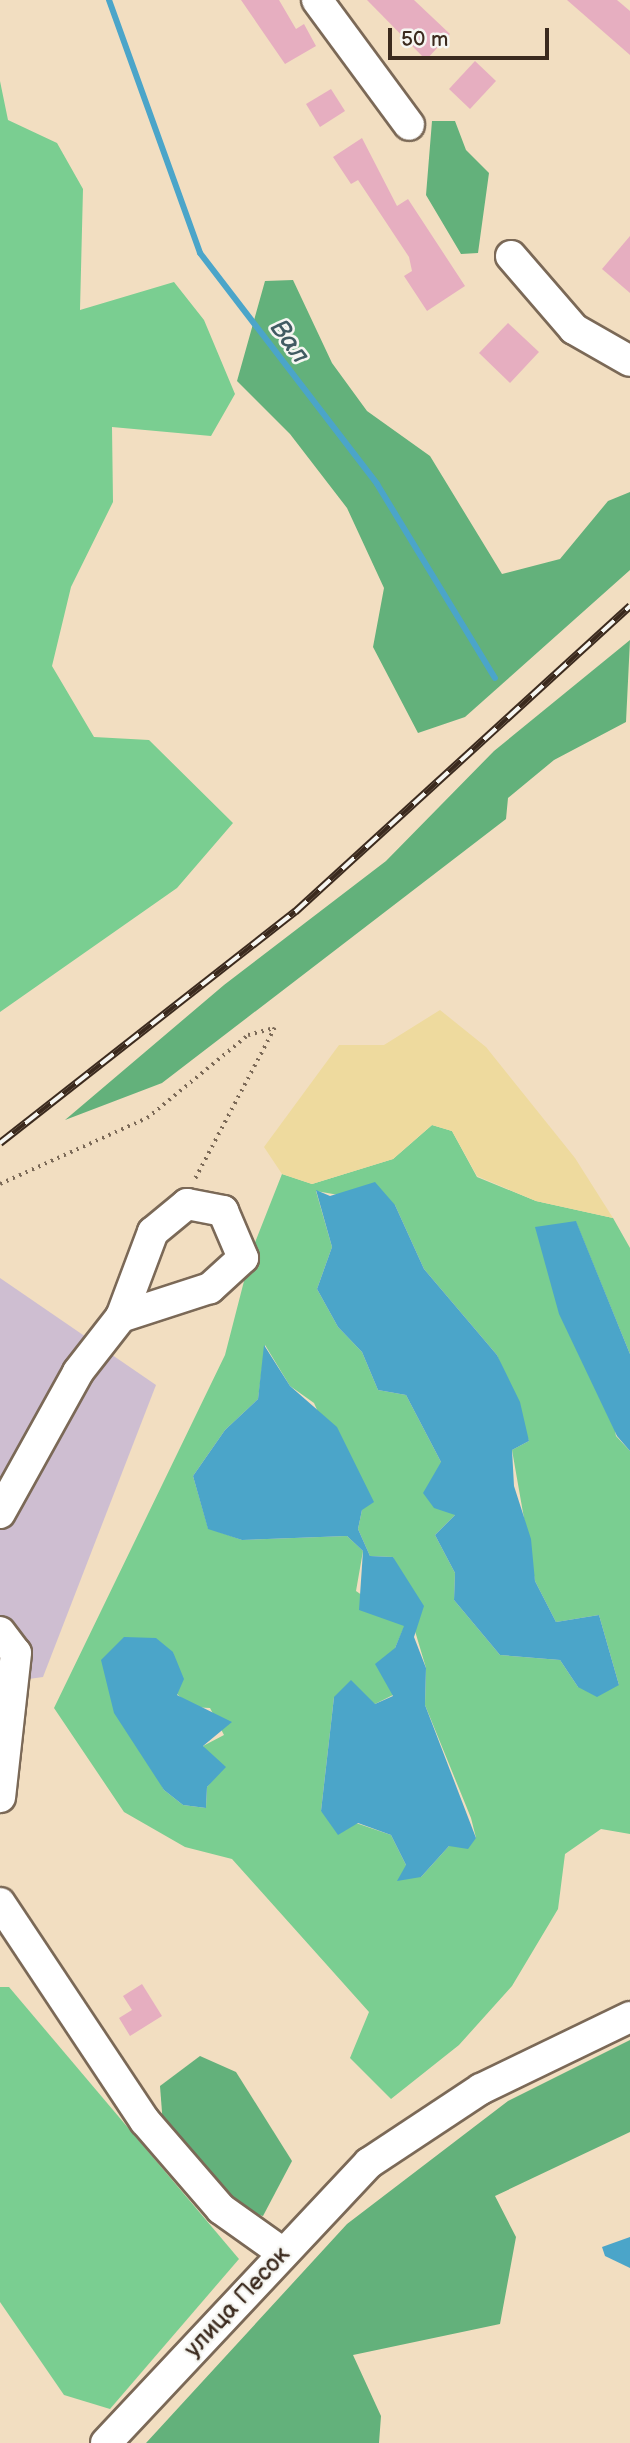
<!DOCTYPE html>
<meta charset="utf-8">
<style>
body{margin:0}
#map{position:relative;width:630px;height:2443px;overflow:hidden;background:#f2dec1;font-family:"Balsamiq Sans",sans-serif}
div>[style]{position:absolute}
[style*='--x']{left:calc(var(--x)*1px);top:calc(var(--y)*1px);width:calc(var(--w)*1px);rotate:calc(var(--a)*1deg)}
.industrial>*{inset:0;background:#cebed1}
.green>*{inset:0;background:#7ace91}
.forest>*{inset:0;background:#63b17b}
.sand>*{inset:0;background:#eeda9e}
.water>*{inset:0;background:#4ba5c9}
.stream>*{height:6px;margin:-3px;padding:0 3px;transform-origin:3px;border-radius:3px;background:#4ba5c9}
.building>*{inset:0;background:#e6aec0}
.path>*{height:3.5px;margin-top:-1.75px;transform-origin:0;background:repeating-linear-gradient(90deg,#7b6957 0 2px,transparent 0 7px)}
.roads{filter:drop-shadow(2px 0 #7b6957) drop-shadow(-2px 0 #7b6957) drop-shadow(0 2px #7b6957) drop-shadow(0 -2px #7b6957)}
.minor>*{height:30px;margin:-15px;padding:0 15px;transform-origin:15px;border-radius:15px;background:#fff}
.rail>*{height:8px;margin-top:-4px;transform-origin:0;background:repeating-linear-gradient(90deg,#f6f6f2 0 16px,#3b2a1e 0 32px);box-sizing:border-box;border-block:2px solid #3b2a1e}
span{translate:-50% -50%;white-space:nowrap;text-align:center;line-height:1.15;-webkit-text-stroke:5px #f6f6f2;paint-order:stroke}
.street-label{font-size:24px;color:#3b2a1e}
.water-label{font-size:26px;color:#415b62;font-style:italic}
.scale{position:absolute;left:388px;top:28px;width:161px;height:32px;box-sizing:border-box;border:4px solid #3b2a1e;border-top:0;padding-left:9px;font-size:21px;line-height:24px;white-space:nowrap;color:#3b2a1e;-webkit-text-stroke:5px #f6f6f2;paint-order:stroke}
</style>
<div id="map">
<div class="industrial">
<div style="clip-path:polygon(0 1278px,156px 1385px,43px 1677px,0 1683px)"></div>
</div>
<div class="green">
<div style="clip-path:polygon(0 81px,8px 120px,57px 143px,83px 189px,80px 310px,174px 282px,204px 320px,235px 394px,211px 436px,112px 427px,113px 502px,71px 587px,52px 666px,94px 737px,149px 740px,233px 823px,177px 888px,0 1012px)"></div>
<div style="clip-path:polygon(evenodd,432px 1125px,452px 1131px,477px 1177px,536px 1201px,613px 1218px,630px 1248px,630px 1354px,576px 1222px,616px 1436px,630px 1451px,630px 1834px,601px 1829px,565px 1854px,558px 1909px,512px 1986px,459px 2045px,391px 2099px,350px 2058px,369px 2012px,232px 1859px,185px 1847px,124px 1812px,54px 1708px,225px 1355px,252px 1250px,282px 1174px,312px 1184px,393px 1159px,432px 1125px,316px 1191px,395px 1205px,424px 1269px,497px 1355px,529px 1441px,512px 1450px,535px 1581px,556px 1622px,599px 1615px,619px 1685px,578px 1687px,560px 1660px,500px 1655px,454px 1600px,455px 1573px,435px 1535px,455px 1515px,441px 1462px,406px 1395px,378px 1390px,362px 1352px,338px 1327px,317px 1289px,332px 1247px,316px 1191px,432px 1125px,265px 1345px,290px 1386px,314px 1403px,362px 1510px,358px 1529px,370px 1556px,393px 1557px,426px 1668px,425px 1705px,471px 1818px,476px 1838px,449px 1846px,421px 1877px,406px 1865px,391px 1835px,321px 1811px,334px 1697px,375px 1704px,393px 1695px,395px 1648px,405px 1625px,356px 1591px,363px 1551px,347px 1536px,242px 1540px,208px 1528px,193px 1476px,225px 1430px,258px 1399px,265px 1345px,432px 1125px,173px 1652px,177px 1694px,192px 1707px,210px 1708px,224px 1735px,203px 1746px,220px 1771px,207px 1787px,206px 1808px,183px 1805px,164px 1790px,150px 1763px,173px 1652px)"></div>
<div style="clip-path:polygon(0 1987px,9px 1987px,239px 2259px,110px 2409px,64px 2395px,0 2302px)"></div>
</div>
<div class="forest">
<div style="clip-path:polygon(432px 121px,455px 121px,466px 150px,489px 173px,478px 253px,461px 254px,426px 195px)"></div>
<div style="clip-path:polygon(293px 280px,332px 363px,367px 411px,430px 456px,502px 574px,560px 559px,608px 501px,630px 492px,630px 570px,465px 717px,418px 733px,373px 647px,384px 588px,347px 508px,290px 434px,237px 381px,265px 281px)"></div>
<div style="clip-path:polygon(630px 640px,626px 722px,554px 760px,508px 798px,506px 819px,162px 1083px,65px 1120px,224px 985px,386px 861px,494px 751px)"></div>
<div style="clip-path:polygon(630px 2040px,630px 2132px,495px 2196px,516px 2237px,500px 2324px,353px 2355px,381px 2416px,379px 2443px,146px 2443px,347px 2224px,508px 2101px)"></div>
<div style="clip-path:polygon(200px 2056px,236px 2072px,292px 2161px,263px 2216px,221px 2206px,164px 2138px,160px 2086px)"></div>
</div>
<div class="sand">
<div style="clip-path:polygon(440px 1010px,486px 1047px,575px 1158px,613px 1218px,536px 1201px,477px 1176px,452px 1131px,432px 1125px,393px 1159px,312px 1184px,282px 1174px,264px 1147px,339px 1045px,384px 1045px)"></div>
</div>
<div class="water">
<div style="clip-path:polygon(375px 1182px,395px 1205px,424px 1269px,497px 1355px,520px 1402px,529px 1441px,512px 1450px,514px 1486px,531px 1539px,535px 1581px,556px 1622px,599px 1615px,619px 1685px,597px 1697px,578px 1687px,560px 1660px,500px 1655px,454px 1600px,455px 1573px,435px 1535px,455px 1515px,434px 1508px,423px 1493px,441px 1462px,406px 1395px,378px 1390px,362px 1352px,338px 1327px,317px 1289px,332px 1247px,316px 1190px,330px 1196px)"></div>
<div style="clip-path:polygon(576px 1221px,630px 1354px,630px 1451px,617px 1436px,559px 1314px,535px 1227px)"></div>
<div style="clip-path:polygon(264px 1345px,290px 1386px,337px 1427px,374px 1502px,362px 1510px,358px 1529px,370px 1556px,393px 1557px,424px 1606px,414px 1637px,426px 1668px,425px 1705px,476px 1838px,468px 1849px,449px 1846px,421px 1877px,397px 1881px,406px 1865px,391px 1835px,358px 1823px,338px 1835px,321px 1811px,334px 1697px,351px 1680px,375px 1704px,393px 1696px,375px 1664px,395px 1648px,404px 1626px,359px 1610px,363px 1551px,347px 1536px,242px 1540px,208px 1529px,193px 1476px,225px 1430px,258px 1399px)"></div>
<div style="clip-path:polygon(124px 1637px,156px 1638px,173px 1652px,184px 1679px,177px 1695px,232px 1722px,203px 1746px,226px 1767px,207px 1787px,206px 1808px,183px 1805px,164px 1790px,114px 1713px,101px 1660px)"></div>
<div style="clip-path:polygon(630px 2237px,630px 2268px,605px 2256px,602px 2247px)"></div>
</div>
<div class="stream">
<div style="--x:109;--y:0;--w:269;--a:70.2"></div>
<div style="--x:200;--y:253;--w:291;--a:52.5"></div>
<div style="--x:377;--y:484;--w:227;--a:58.7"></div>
</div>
<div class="building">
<div style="clip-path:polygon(241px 0,279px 0,296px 29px,304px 24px,316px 46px,285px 64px)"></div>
<div style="clip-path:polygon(367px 0,414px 0,450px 34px,426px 60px)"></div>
<div style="clip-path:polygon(567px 0,617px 0,630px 11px,630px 55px)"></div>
<div style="clip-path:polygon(475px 61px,496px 81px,470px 109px,449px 89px)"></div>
<div style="clip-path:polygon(331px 89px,345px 111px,320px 127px,306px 104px)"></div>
<div style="clip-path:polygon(362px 138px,397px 206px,408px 199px,465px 286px,427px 311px,404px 276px,412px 271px,409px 257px,358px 180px,351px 184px,333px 157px)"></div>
<div style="clip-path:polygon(630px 236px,630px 293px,602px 269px)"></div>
<div style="clip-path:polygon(508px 323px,539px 352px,510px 383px,479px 353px)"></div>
<div style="clip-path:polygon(142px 1984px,162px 2016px,130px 2036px,119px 2018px,132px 2010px,123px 1996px)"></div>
</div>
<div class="path">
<div style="--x:0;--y:1184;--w:161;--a:-24.2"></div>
<div style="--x:147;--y:1118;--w:131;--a:-39.4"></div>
<div style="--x:248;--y:1035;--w:28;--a:-15"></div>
<div style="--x:275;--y:1028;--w:172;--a:117.8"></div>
</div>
<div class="roads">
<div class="minor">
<div style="--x:317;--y:0;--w:155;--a:53.6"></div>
<div style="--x:511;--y:256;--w:96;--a:49.2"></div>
<div style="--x:574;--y:329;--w:64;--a:29.7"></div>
<div style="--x:0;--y:1513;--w:161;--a:-61"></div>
<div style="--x:78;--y:1372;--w:70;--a:-52"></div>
<div style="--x:121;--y:1317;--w:91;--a:-69.4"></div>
<div style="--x:153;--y:1232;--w:44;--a:-39.5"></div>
<div style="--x:187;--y:1204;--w:37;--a:11"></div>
<div style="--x:223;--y:1211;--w:51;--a:66.9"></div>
<div style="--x:243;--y:1258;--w:45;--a:137.7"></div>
<div style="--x:210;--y:1288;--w:94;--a:162"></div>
<div style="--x:0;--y:1632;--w:26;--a:53"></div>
<div style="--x:16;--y:1653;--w:145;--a:96.3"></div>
<div style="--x:0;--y:1903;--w:262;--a:56.4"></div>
<div style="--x:145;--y:2121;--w:116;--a:49.2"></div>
<div style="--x:221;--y:2209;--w:76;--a:35.4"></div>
<div style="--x:106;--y:2443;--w:384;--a:-46.8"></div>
<div style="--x:369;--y:2163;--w:134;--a:-33.5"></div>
<div style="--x:481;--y:2089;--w:165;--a:-25.8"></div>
</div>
</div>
<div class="rail">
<div style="--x:0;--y:1143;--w:375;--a:-38.1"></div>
<div style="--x:295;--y:912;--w:454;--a:-42.4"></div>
</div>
<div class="street-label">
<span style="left:237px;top:2302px;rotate:-47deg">улица Песок</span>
</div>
<div class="water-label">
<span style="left:289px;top:342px;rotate:54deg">Вал</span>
</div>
<div class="scale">50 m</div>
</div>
